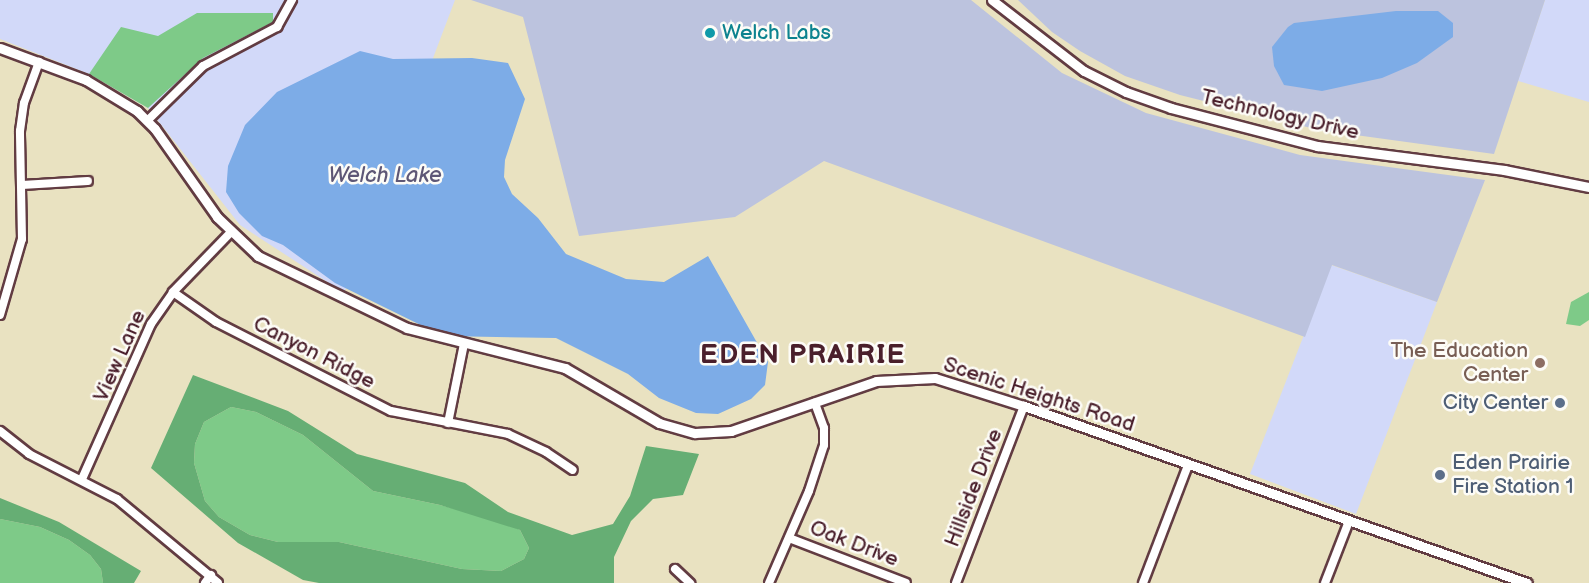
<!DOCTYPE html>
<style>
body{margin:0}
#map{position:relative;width:1589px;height:583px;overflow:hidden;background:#e9e2c1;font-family:"Balsamiq Sans",sans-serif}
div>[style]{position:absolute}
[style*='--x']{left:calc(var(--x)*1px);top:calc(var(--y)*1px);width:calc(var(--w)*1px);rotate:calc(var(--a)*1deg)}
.built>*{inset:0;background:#d2d9f9}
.industrial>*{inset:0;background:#bcc3de}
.green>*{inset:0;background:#7eca88}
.forest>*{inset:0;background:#66ae74}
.water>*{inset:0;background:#7dace7}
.roads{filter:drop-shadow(2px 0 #623c42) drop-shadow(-2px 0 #623c42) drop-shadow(0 2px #623c42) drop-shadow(0 -2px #623c42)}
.minor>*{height:8px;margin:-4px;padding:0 4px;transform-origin:4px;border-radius:4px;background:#fff}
.tertiary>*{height:9px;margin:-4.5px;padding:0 4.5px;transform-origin:4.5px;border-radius:4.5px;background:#fff}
.dots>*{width:16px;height:16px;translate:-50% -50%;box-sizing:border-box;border:3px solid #fdfcf7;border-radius:50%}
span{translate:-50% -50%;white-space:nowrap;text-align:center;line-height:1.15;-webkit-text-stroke:5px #fdfcf7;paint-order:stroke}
.culture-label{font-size:21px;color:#0d838f}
.left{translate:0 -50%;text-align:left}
.street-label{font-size:21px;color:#4a1f2b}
.education-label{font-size:21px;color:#785e54}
.right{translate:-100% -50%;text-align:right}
.service-label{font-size:21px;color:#4e5e75}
.water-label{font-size:22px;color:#5e5776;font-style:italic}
.district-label{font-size:27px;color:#4a1f2b;font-weight:700;letter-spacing:1.5px}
</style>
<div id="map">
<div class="built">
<div style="clip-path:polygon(0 0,455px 0,344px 293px,240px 225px,148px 108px,89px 74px,0 39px)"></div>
<div style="clip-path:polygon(1545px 0,1589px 0,1589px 102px,1518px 81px)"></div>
<div style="clip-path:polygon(1331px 265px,1437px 302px,1356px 514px,1250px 474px)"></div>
</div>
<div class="industrial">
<div style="clip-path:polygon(471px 0,971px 0,1062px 73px,1146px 113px,1300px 155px,1485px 180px,1437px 302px,1332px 265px,1305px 337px,824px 161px,735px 217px,579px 236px,523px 17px)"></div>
<div style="clip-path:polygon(1018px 0,1545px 0,1494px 154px,1319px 130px,1180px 95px,1125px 76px,1080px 51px,1052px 32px)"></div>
</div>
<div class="green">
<div style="clip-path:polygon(197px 13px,273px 13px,273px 22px,203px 58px,148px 108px,89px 74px,121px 27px,158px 36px)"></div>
<div style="clip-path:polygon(1589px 292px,1589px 320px,1580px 326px,1566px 324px,1571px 302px)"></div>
<div style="clip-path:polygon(231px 407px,256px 412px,303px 435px,373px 491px,440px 505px,502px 521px,520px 530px,529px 548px,524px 559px,501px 571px,462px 569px,339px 542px,278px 542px,250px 535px,219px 517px,205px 501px,194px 463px,195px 444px,204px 422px)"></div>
<div style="clip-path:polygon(0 519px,40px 527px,69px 540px,90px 555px,101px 569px,103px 583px,0 583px)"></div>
</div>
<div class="forest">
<div style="clip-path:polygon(evenodd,193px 375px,288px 411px,357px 454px,465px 483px,508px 512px,572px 535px,613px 524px,630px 496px,646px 446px,699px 454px,683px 495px,653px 499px,631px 521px,614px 557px,614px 583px,319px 583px,303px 580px,238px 543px,151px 468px,193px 375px,231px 407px,256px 412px,303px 435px,373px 491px,440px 505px,520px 530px,529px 548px,524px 559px,501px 571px,462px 569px,339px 542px,278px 542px,250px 535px,219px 517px,205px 501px,194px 463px,195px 444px,204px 422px,231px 407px)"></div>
<div style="clip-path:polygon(0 498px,59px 522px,141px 571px,134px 583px,103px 583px,101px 569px,90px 555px,69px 540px,40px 527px,0 519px)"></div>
</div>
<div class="water">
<div style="clip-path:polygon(1396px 11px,1438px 11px,1453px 23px,1453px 37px,1417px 63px,1382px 78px,1322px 91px,1284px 85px,1274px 66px,1272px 47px,1288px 27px,1294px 23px)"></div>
<div style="clip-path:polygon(360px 51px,393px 59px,472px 58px,508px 63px,525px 99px,505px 160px,504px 177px,512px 194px,538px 218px,566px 254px,626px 279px,664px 282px,708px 256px,768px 362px,765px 385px,751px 399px,718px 414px,696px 413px,659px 398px,628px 374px,556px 338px,443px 336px,335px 283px,283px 245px,262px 236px,239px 213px,226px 192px,228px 166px,245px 125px,277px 92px)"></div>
</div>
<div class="roads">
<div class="minor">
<div style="--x:147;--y:121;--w:78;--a:-44.5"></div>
<div style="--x:203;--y:66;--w:84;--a:-27.8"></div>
<div style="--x:277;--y:27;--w:31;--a:-61"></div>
<div style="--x:22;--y:185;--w:66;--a:-3.5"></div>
<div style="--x:173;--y:292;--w:52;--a:34.9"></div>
<div style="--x:216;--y:322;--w:196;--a:27"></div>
<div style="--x:391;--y:411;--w:119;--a:11.1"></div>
<div style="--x:508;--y:434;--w:42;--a:25.3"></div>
<div style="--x:546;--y:452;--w:32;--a:34"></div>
<div style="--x:0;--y:315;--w:79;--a:-73.9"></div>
<div style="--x:22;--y:239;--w:108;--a:-91.1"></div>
<div style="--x:20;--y:131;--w:28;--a:-82"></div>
<div style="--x:24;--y:103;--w:44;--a:-69.9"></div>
<div style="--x:448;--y:423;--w:81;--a:-78.6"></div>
<div style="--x:0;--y:431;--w:37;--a:38"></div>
<div style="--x:29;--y:454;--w:99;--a:27.1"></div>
<div style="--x:117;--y:499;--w:131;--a:39.7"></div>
<div style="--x:82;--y:479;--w:170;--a:-66"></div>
<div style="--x:151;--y:324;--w:39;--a:-55"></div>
<div style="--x:173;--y:292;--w:83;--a:-46"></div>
<div style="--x:789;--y:538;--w:125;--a:21"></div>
<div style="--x:675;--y:569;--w:21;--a:43"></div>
<div style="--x:205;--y:583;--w:10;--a:-53"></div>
<div style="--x:769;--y:583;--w:100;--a:-66.5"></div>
<div style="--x:809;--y:491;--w:48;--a:-71.9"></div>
<div style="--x:824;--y:445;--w:17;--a:-90"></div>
<div style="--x:824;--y:428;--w:27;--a:-110"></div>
<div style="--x:956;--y:583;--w:190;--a:-69"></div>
<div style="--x:1143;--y:583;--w:126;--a:-69.1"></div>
<div style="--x:1325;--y:583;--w:66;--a:-68.8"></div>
</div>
<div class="tertiary">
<div style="--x:992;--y:0;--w:116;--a:37.7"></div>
<div style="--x:1084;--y:71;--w:47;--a:26.6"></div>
<div style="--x:1126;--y:92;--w:48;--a:19.6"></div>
<div style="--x:1171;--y:108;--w:151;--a:14.6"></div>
<div style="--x:1317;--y:146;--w:189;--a:7.3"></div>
<div style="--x:1504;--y:170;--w:87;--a:11.3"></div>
<div style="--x:0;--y:48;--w:92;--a:20.4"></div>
<div style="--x:86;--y:80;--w:60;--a:31.3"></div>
<div style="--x:137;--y:111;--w:25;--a:45"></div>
<div style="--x:155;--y:129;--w:108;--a:54.8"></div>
<div style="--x:217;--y:217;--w:57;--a:43.6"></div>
<div style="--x:258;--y:256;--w:165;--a:25.8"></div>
<div style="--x:407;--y:328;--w:163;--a:14.2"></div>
<div style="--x:565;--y:368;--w:109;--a:30.3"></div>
<div style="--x:659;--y:423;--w:37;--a:16"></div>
<div style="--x:695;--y:433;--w:36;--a:-3"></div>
<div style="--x:731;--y:431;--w:153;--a:-19"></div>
<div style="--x:876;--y:381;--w:59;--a:-2.9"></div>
<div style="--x:935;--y:378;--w:93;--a:17.5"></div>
<div style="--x:1024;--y:406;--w:533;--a:19.39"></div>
</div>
</div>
<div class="dots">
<div style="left:710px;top:33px;background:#0f9aa8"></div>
<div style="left:1540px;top:363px;background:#8d6e63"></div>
<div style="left:1560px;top:403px;background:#5c6f8a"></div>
<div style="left:1440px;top:475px;background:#5c6f8a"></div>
</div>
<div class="culture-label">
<span class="left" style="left:722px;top:33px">Welch Labs</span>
</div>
<div class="street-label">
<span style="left:1280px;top:115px;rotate:13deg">Technology Drive</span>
<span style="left:314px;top:353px;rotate:27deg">Canyon Ridge</span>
<span style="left:120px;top:356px;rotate:-66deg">View Lane</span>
<span style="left:1039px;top:395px;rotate:18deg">Scenic Heights Road</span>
<span style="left:974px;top:488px;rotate:-69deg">Hillside Drive</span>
<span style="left:854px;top:544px;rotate:21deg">Oak Drive</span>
</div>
<div class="education-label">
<span class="right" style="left:1528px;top:363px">The Education<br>Center</span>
</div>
<div class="service-label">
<span class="right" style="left:1548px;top:403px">City Center</span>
<span class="left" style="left:1452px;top:475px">Eden Prairie<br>Fire Station 1</span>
</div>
<div class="water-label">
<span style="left:385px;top:176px">Welch Lake</span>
</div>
<div class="district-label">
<span style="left:803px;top:356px">EDEN PRAIRIE</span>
</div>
</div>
